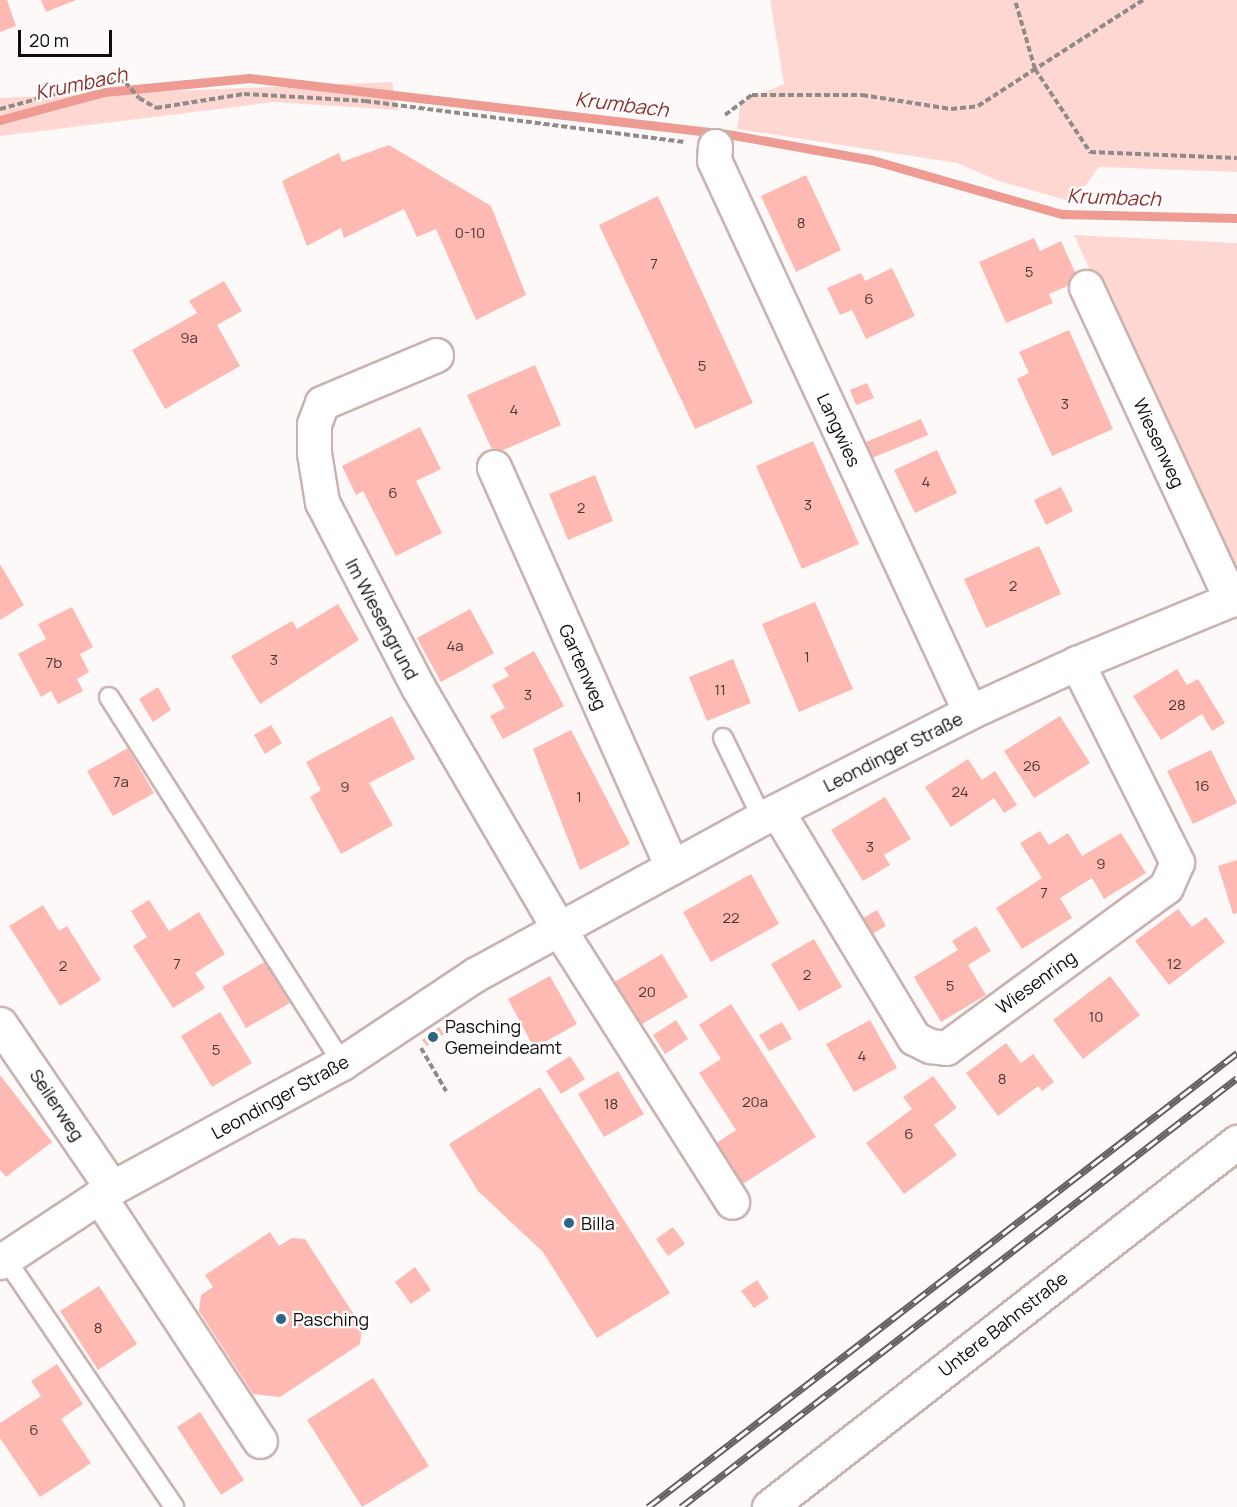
<!DOCTYPE html>
<meta charset="utf-8">
<style>
body{margin:0}
#map{position:relative;width:1237px;height:1507px;overflow:hidden;background:#fef9f9;font-family:Manrope,sans-serif}
div>[style]{position:absolute}
[style*='--x']{left:calc(var(--x)*1px);top:calc(var(--y)*1px);width:calc(var(--w)*1px);rotate:calc(var(--a)*1deg)}
.green>*{inset:0;background:#fed7d3}
.stream>*{height:9px;margin:-4.5px;padding:0 4.5px;transform-origin:4.5px;border-radius:4.5px;background:#ed9b93}
.building>*{inset:0;background:#fdb9b2}
.path>*{height:4px;margin-top:-2px;transform-origin:0;background:repeating-linear-gradient(90deg,#908a89 0 6px,transparent 0 9px)}
.roads{filter:drop-shadow(2px 0 #c9b3b1) drop-shadow(-2px 0 #c9b3b1) drop-shadow(0 2px #c9b3b1) drop-shadow(0 -2px #c9b3b1)}
.service>*{height:18px;margin:-9px;padding:0 9px;transform-origin:9px;border-radius:9px;background:#fff}
.minor>*{height:33px;margin:-16.5px;padding:0 16.5px;transform-origin:16.5px;border-radius:16.5px;background:#fff}
.tertiary>*{height:33px;margin:-16.5px;padding:0 16.5px;transform-origin:16.5px;border-radius:16.5px;background:#fff}
.rail>*{height:7px;margin-top:-3.5px;transform-origin:0;background:repeating-linear-gradient(90deg,#fff 0 14px,#665f5f 0 28px);box-sizing:border-box;border-block:2px solid #665f5f}
.dots>*{width:16px;height:16px;translate:-50% -50%;box-sizing:border-box;border:3px solid #fff;border-radius:50%}
span{translate:-50% -50%;white-space:nowrap;text-align:center;line-height:1.15;-webkit-text-stroke:4.5px #fff;paint-order:stroke}
.number-label{font-size:15px;color:#4d3634}
.number-label span{-webkit-text-stroke-width:0}
.street-label{font-size:18px;color:#120b0a}
.poi-label{font-size:18px;color:#120b0a}
.left{translate:0 -50%;text-align:left}
.water-label{font-size:20px;color:#90302d;font-style:italic}
.scale{position:absolute;left:18px;top:30px;width:94px;height:27px;box-sizing:border-box;border:3px solid #120b0a;border-top:0;padding-left:8px;font-size:18px;line-height:21px;white-space:nowrap;color:#120b0a;-webkit-text-stroke:4px #fff;paint-order:stroke}
</style>
<div id="map">
<div class="green">
<div style="clip-path:polygon(770px 0,1237px 0,1237px 172px,1099px 167px,1073px 202px,999px 181px,957px 163px,737px 129px,741px 102px,784px 84px)"></div>
<div style="clip-path:polygon(392px 82px,398px 110px,274px 102px,0 136px,0 98px)"></div>
<div style="clip-path:polygon(1074px 235px,1237px 243px,1237px 575px,1231px 577px)"></div>
</div>
<div class="stream">
<div style="--x:0;--y:120;--w:108;--a:-15.1"></div>
<div style="--x:104;--y:92;--w:146;--a:-5.5"></div>
<div style="--x:249;--y:78;--w:487;--a:6.7"></div>
<div style="--x:733;--y:135;--w:141;--a:10.2"></div>
<div style="--x:872;--y:160;--w:198;--a:15.9"></div>
<div style="--x:1062;--y:214;--w:175;--a:1.3"></div>
</div>
<div class="building">
<div style="clip-path:polygon(0 0,7px 0,16px 26px,0 32px)"></div>
<div style="clip-path:polygon(41px 0,76px 0,46px 12px)"></div>
<div style="clip-path:polygon(389px 145px,491px 206px,526px 295px,476px 320px,436px 229px,417px 237px,404px 209px,344px 238px,341px 228px,307px 246px,282px 181px,339px 153px,342px 162px)"></div>
<div style="clip-path:polygon(806px 175px,841px 250px,796px 272px,761px 196px)"></div>
<div style="clip-path:polygon(658px 196px,753px 403px,695px 429px,599px 225px)"></div>
<div style="clip-path:polygon(1034px 238px,1040px 251px,1061px 241px,1079px 281px,1049px 294px,1053px 303px,1006px 323px,979px 262px)"></div>
<div style="clip-path:polygon(892px 268px,915px 316px,866px 339px,852px 310px,840px 315px,827px 288px,861px 273px,865px 281px)"></div>
<div style="clip-path:polygon(224px 281px,242px 311px,217px 325px,240px 366px,165px 409px,132px 350px,197px 313px,189px 301px)"></div>
<div style="clip-path:polygon(1069px 330px,1113px 429px,1052px 456px,1017px 379px,1029px 373px,1019px 352px)"></div>
<div style="clip-path:polygon(535px 365px,561px 425px,494px 454px,467px 395px)"></div>
<div style="clip-path:polygon(867px 383px,874px 398px,856px 405px,850px 390px)"></div>
<div style="clip-path:polygon(921px 419px,928px 435px,872px 458px,866px 442px)"></div>
<div style="clip-path:polygon(420px 427px,441px 469px,416px 481px,442px 533px,396px 556px,363px 491px,356px 495px,342px 466px)"></div>
<div style="clip-path:polygon(813px 441px,859px 544px,802px 569px,756px 466px)"></div>
<div style="clip-path:polygon(937px 450px,957px 493px,915px 513px,894px 470px)"></div>
<div style="clip-path:polygon(595px 475px,613px 521px,568px 540px,549px 494px)"></div>
<div style="clip-path:polygon(1061px 487px,1073px 511px,1046px 525px,1034px 500px)"></div>
<div style="clip-path:polygon(1039px 546px,1061px 594px,986px 628px,964px 579px)"></div>
<div style="clip-path:polygon(0 564px,24px 605px,0 620px)"></div>
<div style="clip-path:polygon(815px 602px,853px 689px,799px 712px,762px 624px)"></div>
<div style="clip-path:polygon(338px 604px,359px 640px,260px 704px,231px 656px,292px 621px,297px 629px)"></div>
<div style="clip-path:polygon(72px 607px,93px 647px,80px 654px,89px 672px,77px 679px,83px 691px,58px 704px,51px 691px,41px 697px,18px 654px,46px 639px,38px 624px)"></div>
<div style="clip-path:polygon(470px 609px,494px 653px,441px 682px,417px 638px)"></div>
<div style="clip-path:polygon(534px 651px,564px 706px,503px 739px,490px 716px,505px 708px,492px 685px,509px 676px,504px 668px)"></div>
<div style="clip-path:polygon(733px 659px,751px 703px,707px 721px,689px 677px)"></div>
<div style="clip-path:polygon(1177px 669px,1187px 685px,1198px 679px,1225px 723px,1212px 731px,1202px 714px,1161px 740px,1133px 696px)"></div>
<div style="clip-path:polygon(158px 687px,171px 710px,153px 722px,139px 699px)"></div>
<div style="clip-path:polygon(392px 716px,415px 759px,369px 783px,393px 825px,341px 854px,310px 797px,321px 790px,306px 762px)"></div>
<div style="clip-path:polygon(1060px 716px,1090px 763px,1034px 798px,1004px 751px)"></div>
<div style="clip-path:polygon(271px 725px,282px 743px,265px 754px,254px 735px)"></div>
<div style="clip-path:polygon(571px 730px,630px 844px,580px 870px,533px 749px)"></div>
<div style="clip-path:polygon(128px 748px,154px 793px,113px 816px,87px 771px)"></div>
<div style="clip-path:polygon(1211px 750px,1237px 803px,1193px 824px,1167px 771px)"></div>
<div style="clip-path:polygon(968px 759px,982px 780px,995px 771px,1017px 805px,1004px 813px,994px 798px,951px 827px,925px 787px)"></div>
<div style="clip-path:polygon(885px 797px,911px 839px,884px 855px,890px 865px,863px 881px,831px 830px)"></div>
<div style="clip-path:polygon(1040px 831px,1049px 845px,1068px 833px,1082px 856px,1121px 833px,1146px 873px,1104px 899px,1092px 878px,1060px 898px,1072px 918px,1022px 949px,996px 908px,1042px 878px,1020px 843px)"></div>
<div style="clip-path:polygon(1237px 860px,1237px 913px,1233px 914px,1218px 866px)"></div>
<div style="clip-path:polygon(751px 874px,779px 924px,711px 962px,683px 912px)"></div>
<div style="clip-path:polygon(149px 900px,169px 931px,199px 912px,225px 954px,195px 973px,205px 988px,173px 1008px,133px 946px,147px 937px,131px 911px)"></div>
<div style="clip-path:polygon(43px 905px,59px 931px,67px 926px,101px 980px,60px 1006px,9px 926px)"></div>
<div style="clip-path:polygon(1178px 909px,1192px 927px,1206px 917px,1225px 942px,1169px 985px,1135px 941px)"></div>
<div style="clip-path:polygon(877px 910px,886px 926px,867px 937px,858px 921px)"></div>
<div style="clip-path:polygon(976px 926px,991px 951px,968px 965px,986px 995px,941px 1022px,914px 977px,958px 950px,952px 941px)"></div>
<div style="clip-path:polygon(814px 939px,842px 987px,799px 1011px,771px 964px)"></div>
<div style="clip-path:polygon(662px 954px,688px 997px,632px 1030px,606px 987px)"></div>
<div style="clip-path:polygon(266px 961px,290px 1003px,246px 1028px,222px 987px)"></div>
<div style="clip-path:polygon(550px 976px,577px 1024px,534px 1048px,508px 999px)"></div>
<div style="clip-path:polygon(1110px 976px,1140px 1015px,1083px 1059px,1053px 1020px)"></div>
<div style="clip-path:polygon(731px 1004px,816px 1137px,741px 1185px,715px 1144px,736px 1130px,699px 1073px,721px 1059px,699px 1025px)"></div>
<div style="clip-path:polygon(220px 1012px,252px 1063px,212px 1087px,181px 1036px)"></div>
<div style="clip-path:polygon(676px 1020px,688px 1039px,665px 1054px,653px 1035px)"></div>
<div style="clip-path:polygon(870px 1020px,897px 1068px,854px 1092px,826px 1044px)"></div>
<div style="clip-path:polygon(782px 1022px,792px 1039px,769px 1051px,759px 1035px)"></div>
<div style="clip-path:polygon(439px 1027px,444px 1034px,427px 1046px,422px 1040px)"></div>
<div style="clip-path:polygon(1006px 1043px,1021px 1063px,1033px 1054px,1054px 1082px,1042px 1091px,1038px 1086px,998px 1116px,966px 1073px)"></div>
<div style="clip-path:polygon(570px 1056px,585px 1079px,561px 1094px,546px 1071px)"></div>
<div style="clip-path:polygon(618px 1071px,644px 1114px,604px 1137px,578px 1094px)"></div>
<div style="clip-path:polygon(0 1075px,52px 1142px,6px 1177px,0 1170px)"></div>
<div style="clip-path:polygon(933px 1076px,957px 1108px,934px 1125px,957px 1155px,904px 1194px,866px 1143px,912px 1109px,903px 1097px)"></div>
<div style="clip-path:polygon(540px 1087px,670px 1293px,597px 1338px,543px 1252px,478px 1191px,449px 1144px)"></div>
<div style="clip-path:polygon(673px 1227px,685px 1244px,668px 1256px,656px 1239px)"></div>
<div style="clip-path:polygon(270px 1232px,279px 1246px,292px 1238px,305px 1239px,362px 1327px,360px 1344px,280px 1397px,253px 1394px,199px 1311px,201px 1295px,213px 1287px,205px 1275px)"></div>
<div style="clip-path:polygon(415px 1267px,431px 1290px,411px 1304px,395px 1282px)"></div>
<div style="clip-path:polygon(757px 1280px,769px 1298px,754px 1308px,741px 1291px)"></div>
<div style="clip-path:polygon(99px 1286px,137px 1344px,98px 1370px,60px 1311px)"></div>
<div style="clip-path:polygon(57px 1364px,83px 1404px,61px 1419px,91px 1463px,40px 1497px,0 1438px,0 1423px,41px 1396px,31px 1381px)"></div>
<div style="clip-path:polygon(373px 1378px,429px 1466px,362px 1507px,307px 1420px)"></div>
<div style="clip-path:polygon(200px 1412px,244px 1480px,221px 1495px,177px 1427px)"></div>
</div>
<div class="path">
<div style="--x:1143;--y:0;--w:128;--a:147.4"></div>
<div style="--x:1035;--y:69;--w:100;--a:56.5"></div>
<div style="--x:1090;--y:152;--w:147;--a:2.3"></div>
<div style="--x:0;--y:109;--w:114;--a:-15.3"></div>
<div style="--x:110;--y:79;--w:15;--a:11"></div>
<div style="--x:125;--y:82;--w:21;--a:49"></div>
<div style="--x:139;--y:98;--w:20;--a:30"></div>
<div style="--x:156;--y:108;--w:89;--a:-9"></div>
<div style="--x:244;--y:94;--w:121;--a:3.3"></div>
<div style="--x:365;--y:101;--w:322;--a:7.3"></div>
<div style="--x:725;--y:115;--w:34;--a:-37"></div>
<div style="--x:752;--y:95;--w:110;--a:0"></div>
<div style="--x:862;--y:95;--w:90;--a:8.9"></div>
<div style="--x:951;--y:109;--w:27;--a:-6"></div>
<div style="--x:978;--y:106;--w:68;--a:-33"></div>
<div style="--x:1035;--y:69;--w:72;--a:-106.2"></div>
<div style="--x:421;--y:1048;--w:50;--a:59.8"></div>
</div>
<div class="roads">
<div class="service">
<div style="--x:109;--y:697;--w:434;--a:57.5"></div>
<div style="--x:723;--y:738;--w:89;--a:64"></div>
<div style="--x:5;--y:1258;--w:301;--a:55.8"></div>
</div>
<div class="minor">
<div style="--x:715;--y:146;--w:14;--a:94"></div>
<div style="--x:714;--y:160;--w:608;--a:65.12"></div>
<div style="--x:1086;--y:287;--w:345;--a:65.1"></div>
<div style="--x:436;--y:355;--w:124;--a:157.2"></div>
<div style="--x:322;--y:403;--w:22;--a:111"></div>
<div style="--x:314;--y:424;--w:29;--a:90"></div>
<div style="--x:314;--y:453;--w:50;--a:80.7"></div>
<div style="--x:322;--y:502;--w:208;--a:62.6"></div>
<div style="--x:418;--y:687;--w:280;--a:59.8"></div>
<div style="--x:559;--y:929;--w:323;--a:57.6"></div>
<div style="--x:494;--y:467;--w:438;--a:66"></div>
<div style="--x:777;--y:811;--w:265;--a:58.9"></div>
<div style="--x:914;--y:1038;--w:18;--a:27"></div>
<div style="--x:930;--y:1046;--w:16;--a:7"></div>
<div style="--x:946;--y:1048;--w:273;--a:-36.2"></div>
<div style="--x:1166;--y:887;--w:27;--a:-66"></div>
<div style="--x:1177;--y:862;--w:223;--a:-116.7"></div>
<div style="--x:0;--y:1024;--w:199;--a:55.7"></div>
<div style="--x:99;--y:1196;--w:293;--a:56.7"></div>
<div style="--x:769;--y:1507;--w:594;--a:-37.95"></div>
</div>
<div class="tertiary">
<div style="--x:0;--y:1262;--w:134;--a:-33.5"></div>
<div style="--x:112;--y:1188;--w:262;--a:-28.5"></div>
<div style="--x:342;--y:1063;--w:161;--a:-33.6"></div>
<div style="--x:476;--y:974;--w:326;--a:-28.6"></div>
<div style="--x:762;--y:818;--w:233;--a:-27"></div>
<div style="--x:970;--y:712;--w:118;--a:-24.6"></div>
<div style="--x:1077;--y:663;--w:173;--a:-22.4"></div>
</div>
</div>
<div class="rail">
<div style="--x:648;--y:1507;--w:744;--a:-37.62"></div>
<div style="--x:681;--y:1507;--w:702;--a:-37.65"></div>
</div>
<div class="dots">
<div style="left:433px;top:1037px;background:#306481"></div>
<div style="left:569px;top:1223px;background:#306481"></div>
<div style="left:281px;top:1319px;background:#306481"></div>
</div>
<div class="number-label">
<span style="left:801px;top:223px">8</span>
<span style="left:470px;top:233px">0-10</span>
<span style="left:654px;top:264px">7</span>
<span style="left:1029px;top:272px">5</span>
<span style="left:869px;top:299px">6</span>
<span style="left:189px;top:338px">9a</span>
<span style="left:702px;top:366px">5</span>
<span style="left:1065px;top:404px">3</span>
<span style="left:514px;top:410px">4</span>
<span style="left:926px;top:482px">4</span>
<span style="left:393px;top:493px">6</span>
<span style="left:808px;top:505px">3</span>
<span style="left:581px;top:508px">2</span>
<span style="left:1013px;top:586px">2</span>
<span style="left:455px;top:646px">4a</span>
<span style="left:807px;top:657px">1</span>
<span style="left:274px;top:660px">3</span>
<span style="left:54px;top:663px">7b</span>
<span style="left:720px;top:690px">11</span>
<span style="left:528px;top:695px">3</span>
<span style="left:1177px;top:705px">28</span>
<span style="left:1032px;top:766px">26</span>
<span style="left:121px;top:782px">7a</span>
<span style="left:1202px;top:786px">16</span>
<span style="left:345px;top:787px">9</span>
<span style="left:960px;top:792px">24</span>
<span style="left:579px;top:797px">1</span>
<span style="left:870px;top:847px">3</span>
<span style="left:1101px;top:864px">9</span>
<span style="left:1044px;top:893px">7</span>
<span style="left:731px;top:918px">22</span>
<span style="left:177px;top:964px">7</span>
<span style="left:1174px;top:964px">12</span>
<span style="left:63px;top:966px">2</span>
<span style="left:807px;top:975px">2</span>
<span style="left:950px;top:986px">5</span>
<span style="left:647px;top:992px">20</span>
<span style="left:1096px;top:1017px">10</span>
<span style="left:216px;top:1050px">5</span>
<span style="left:862px;top:1056px">4</span>
<span style="left:1002px;top:1079px">8</span>
<span style="left:755px;top:1102px">20a</span>
<span style="left:611px;top:1104px">18</span>
<span style="left:909px;top:1134px">6</span>
<span style="left:98px;top:1328px">8</span>
<span style="left:34px;top:1430px">6</span>
</div>
<div class="street-label">
<span style="left:839px;top:430px;rotate:65deg">Langwies</span>
<span style="left:1159px;top:443px;rotate:65deg">Wiesenweg</span>
<span style="left:382px;top:619px;rotate:62deg">Im Wiesengrund</span>
<span style="left:583px;top:667px;rotate:66deg">Gartenweg</span>
<span style="left:893px;top:752px;rotate:-27deg">Leondinger Straße</span>
<span style="left:1036px;top:982px;rotate:-36deg">Wiesenring</span>
<span style="left:280px;top:1097px;rotate:-29deg">Leondinger Straße</span>
<span style="left:57px;top:1105px;rotate:56deg">Seilerweg</span>
<span style="left:1003px;top:1324px;rotate:-38deg">Untere Bahnstraße</span>
</div>
<div class="poi-label">
<span class="left" style="left:445px;top:1037px">Pasching<br>Gemeindeamt</span>
<span class="left" style="left:581px;top:1223px">Billa</span>
<span class="left" style="left:293px;top:1319px">Pasching</span>
</div>
<div class="water-label">
<span style="left:81px;top:83px;rotate:-12deg">Krumbach</span>
<span style="left:622px;top:104px;rotate:7deg">Krumbach</span>
<span style="left:1114px;top:197px;rotate:2deg">Krumbach</span>
</div>
<div class="scale">20 m</div>
</div>
